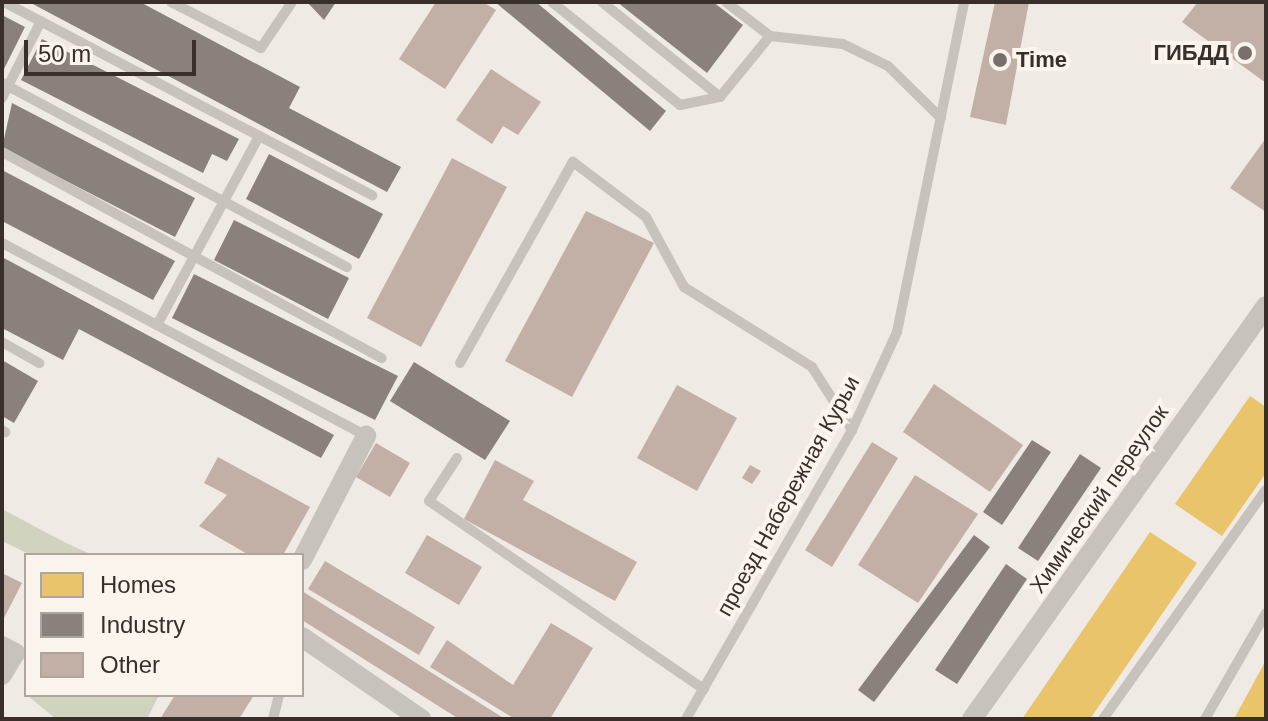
<!DOCTYPE html>
<meta charset="utf-8">
<style>
body{margin:0}
#map{position:relative;width:1268px;height:721px;overflow:hidden;background:#efeae4;font-family:Arial,sans-serif}
div>[style]{position:absolute}
[style*='--x']{left:calc(var(--x)*1px);top:calc(var(--y)*1px);width:calc(var(--w)*1px);rotate:calc(var(--a)*1deg)}
.green>*{inset:0;background:#d0d4be}
.homes>*{inset:0;background:#e9c46a}
.industry>*{inset:0;background:#8a817c}
.building>*{inset:0;background:#c2afa6}
.service>*{height:10px;margin:-5px;padding:0 5px;transform-origin:5px;border-radius:5px;background:#c8c2bc}
.minor>*{height:20px;margin:-10px;padding:0 10px;transform-origin:10px;border-radius:10px;background:#c8c2bc}
.dots>*{width:22px;height:22px;translate:-50% -50%;box-sizing:border-box;border:4px solid #faf4ec;border-radius:50%}
span{translate:-50% -50%;white-space:nowrap;text-align:center;line-height:1.15;-webkit-text-stroke:8px #faf4ec;paint-order:stroke}
.poi-label{font-size:22px;color:#392f2a;font-weight:700}
.right{translate:-100% -50%;text-align:right}
.left{translate:0 -50%;text-align:left}
.street-label{font-size:22px;color:#392f2a}
.frame{position:absolute;inset:0;border:4px solid #392f2a;pointer-events:none}
.legend{position:absolute;left:24px;top:553px;width:280px;height:144px;box-sizing:border-box;background:#faf4ec;border:2px solid #ada59e;margin:0;padding:10px 14px;list-style:none;font-size:24px;color:#392f2a}
.legend li{display:flex;align-items:center;gap:16px;height:40px}
.legend b{width:40px;border:2px solid #ada59e}
.scale{position:absolute;left:24px;top:40px;width:172px;height:36px;box-sizing:border-box;border:4px solid #392f2a;border-top:0;padding-left:10px;font-size:24px;line-height:28px;white-space:nowrap;color:#392f2a;-webkit-text-stroke:6px #faf4ec;paint-order:stroke}
</style>
<div id="map">
<div class="green">
<div style="clip-path:polygon(2px 509px,66px 543px,93px 555px,31px 555px,2px 541px)"></div>
<div style="clip-path:polygon(27px 695px,159px 695px,147px 719px,56px 719px)"></div>
</div>
<div class="homes">
<div style="clip-path:polygon(1250px 396px,1266px 407px,1266px 473px,1222px 536px,1175px 504px)"></div>
<div style="clip-path:polygon(1150px 532px,1197px 563px,1090px 719px,1022px 719px)"></div>
<div style="clip-path:polygon(1266px 660px,1266px 719px,1234px 719px)"></div>
</div>
<div class="industry">
<div style="clip-path:polygon(29px 2px,140px 2px,300px 87px,289px 108px,401px 167px,387px 192px)"></div>
<div style="clip-path:polygon(307px 2px,336px 2px,324px 20px)"></div>
<div style="clip-path:polygon(495px 2px,536px 2px,666px 111px,650px 131px)"></div>
<div style="clip-path:polygon(617px 2px,713px 2px,743px 25px,707px 73px)"></div>
<div style="clip-path:polygon(2px 15px,25px 27px,2px 73px)"></div>
<div style="clip-path:polygon(42px 39px,239px 139px,227px 161px,212px 154px,203px 173px,21px 80px)"></div>
<div style="clip-path:polygon(12px 103px,195px 198px,175px 237px,2px 148px)"></div>
<div style="clip-path:polygon(269px 154px,383px 214px,359px 259px,246px 199px)"></div>
<div style="clip-path:polygon(2px 170px,175px 261px,153px 300px,2px 221px)"></div>
<div style="clip-path:polygon(234px 220px,349px 278px,328px 319px,214px 260px)"></div>
<div style="clip-path:polygon(2px 257px,334px 435px,321px 458px,79px 329px,63px 360px,2px 328px)"></div>
<div style="clip-path:polygon(194px 274px,398px 376px,375px 420px,172px 318px)"></div>
<div style="clip-path:polygon(2px 360px,38px 381px,14px 423px,2px 416px)"></div>
<div style="clip-path:polygon(414px 362px,510px 421px,485px 460px,390px 401px)"></div>
<div style="clip-path:polygon(1032px 440px,1051px 452px,1002px 525px,983px 512px)"></div>
<div style="clip-path:polygon(1080px 454px,1101px 468px,1038px 561px,1018px 548px)"></div>
<div style="clip-path:polygon(974px 535px,990px 547px,874px 702px,858px 690px)"></div>
<div style="clip-path:polygon(1006px 564px,1027px 579px,957px 684px,935px 670px)"></div>
</div>
<div class="building">
<div style="clip-path:polygon(436px 2px,483px 2px,496px 10px,445px 89px,399px 59px)"></div>
<div style="clip-path:polygon(995px 2px,1029px 2px,1006px 125px,970px 117px)"></div>
<div style="clip-path:polygon(1198px 2px,1266px 2px,1266px 83px,1182px 22px)"></div>
<div style="clip-path:polygon(491px 69px,541px 102px,518px 135px,503px 126px,492px 144px,456px 120px)"></div>
<div style="clip-path:polygon(1266px 138px,1266px 212px,1230px 188px)"></div>
<div style="clip-path:polygon(452px 158px,507px 187px,421px 347px,367px 318px)"></div>
<div style="clip-path:polygon(586px 211px,654px 243px,572px 397px,505px 361px)"></div>
<div style="clip-path:polygon(934px 384px,1023px 445px,990px 492px,903px 432px)"></div>
<div style="clip-path:polygon(677px 385px,737px 418px,697px 491px,637px 458px)"></div>
<div style="clip-path:polygon(872px 442px,898px 458px,832px 567px,805px 550px)"></div>
<div style="clip-path:polygon(376px 443px,410px 463px,390px 497px,356px 477px)"></div>
<div style="clip-path:polygon(218px 457px,310px 507px,283px 555px,249px 555px,199px 526px,227px 495px,204px 483px)"></div>
<div style="clip-path:polygon(495px 460px,534px 481px,523px 500px,637px 562px,615px 601px,464px 519px)"></div>
<div style="clip-path:polygon(750px 465px,761px 471px,752px 484px,742px 478px)"></div>
<div style="clip-path:polygon(915px 475px,978px 514px,918px 603px,858px 565px)"></div>
<div style="clip-path:polygon(427px 535px,482px 567px,459px 605px,405px 573px)"></div>
<div style="clip-path:polygon(325px 561px,435px 627px,419px 655px,308px 589px)"></div>
<div style="clip-path:polygon(2px 573px,22px 583px,2px 622px)"></div>
<div style="clip-path:polygon(302px 591px,505px 719px,459px 719px,302px 620px)"></div>
<div style="clip-path:polygon(551px 623px,593px 648px,550px 719px,515px 719px,430px 667px,447px 640px,513px 685px)"></div>
<div style="clip-path:polygon(175px 695px,254px 695px,239px 719px,160px 719px)"></div>
</div>
<div class="service">
<div style="--x:4;--y:2;--w:416;--a:27.7"></div>
<div style="--x:171;--y:2;--w:101;--a:27.1"></div>
<div style="--x:261;--y:48;--w:55;--a:-56"></div>
<div style="--x:552;--y:2;--w:164;--a:38.8"></div>
<div style="--x:680;--y:105;--w:41;--a:-11.3"></div>
<div style="--x:602;--y:2;--w:151;--a:38.8"></div>
<div style="--x:720;--y:97;--w:79;--a:-50.7"></div>
<div style="--x:726;--y:2;--w:56;--a:37.7"></div>
<div style="--x:770;--y:36;--w:73;--a:6.3"></div>
<div style="--x:843;--y:44;--w:50;--a:26.1"></div>
<div style="--x:888;--y:66;--w:74;--a:44.5"></div>
<div style="--x:2;--y:83;--w:391;--a:28.1"></div>
<div style="--x:2;--y:98;--w:86;--a:-63.1"></div>
<div style="--x:2;--y:152;--w:432;--a:28.5"></div>
<div style="--x:2;--y:243;--w:412;--a:27.9"></div>
<div style="--x:157;--y:325;--w:215;--a:-61.6"></div>
<div style="--x:2;--y:342;--w:43;--a:29.6"></div>
<div style="--x:460;--y:363;--w:231;--a:-60.7"></div>
<div style="--x:573;--y:162;--w:91;--a:37"></div>
<div style="--x:646;--y:217;--w:80;--a:61.5"></div>
<div style="--x:684;--y:287;--w:151;--a:32"></div>
<div style="--x:812;--y:367;--w:75;--a:57.6"></div>
<div style="--x:2;--y:430;--w:4;--a:34"></div>
<div style="--x:457;--y:458;--w:51;--a:123.1"></div>
<div style="--x:429;--y:501;--w:333;--a:34.4"></div>
<div style="--x:273;--y:719;--w:25;--a:-76"></div>
<div style="--x:686;--y:719;--w:333;--a:-60.1"></div>
<div style="--x:852;--y:430;--w:108;--a:-65.3"></div>
<div style="--x:897;--y:332;--w:337;--a:-78.5"></div>
<div style="--x:1103;--y:719;--w:281;--a:-54.6"></div>
<div style="--x:1205;--y:719;--w:122;--a:-60.1"></div>
</div>
<div class="minor">
<div style="--x:302;--y:560;--w:140;--a:-62.7"></div>
<div style="--x:302;--y:637;--w:145;--a:34.6"></div>
<div style="--x:2;--y:646;--w:15;--a:28"></div>
<div style="--x:15;--y:653;--w:26;--a:121"></div>
<div style="--x:972;--y:719;--w:507;--a:-54.55"></div>
</div>
<div class="dots">
<div style="left:1245px;top:53px;background:#79706b"></div>
<div style="left:1000px;top:60px;background:#79706b"></div>
</div>
<div class="poi-label">
<span class="right" style="left:1229px;top:53px">ГИБДД</span>
<span class="left" style="left:1016px;top:60px">Time</span>
</div>
<div class="street-label">
<span style="left:788px;top:496px;rotate:-61deg">проезд Набережная Курьи</span>
<span style="left:1099px;top:499px;rotate:-55deg">Химический переулок</span>
</div>
<div class="frame"></div>
<ul class="legend">
<li><b style="height:22px;background:#e9c46a"></b>Homes</li>
<li><b style="height:22px;background:#8a817c"></b>Industry</li>
<li><b style="height:22px;background:#c2afa6"></b>Other</li>
</ul>
<div class="scale">50 m</div>
</div>
